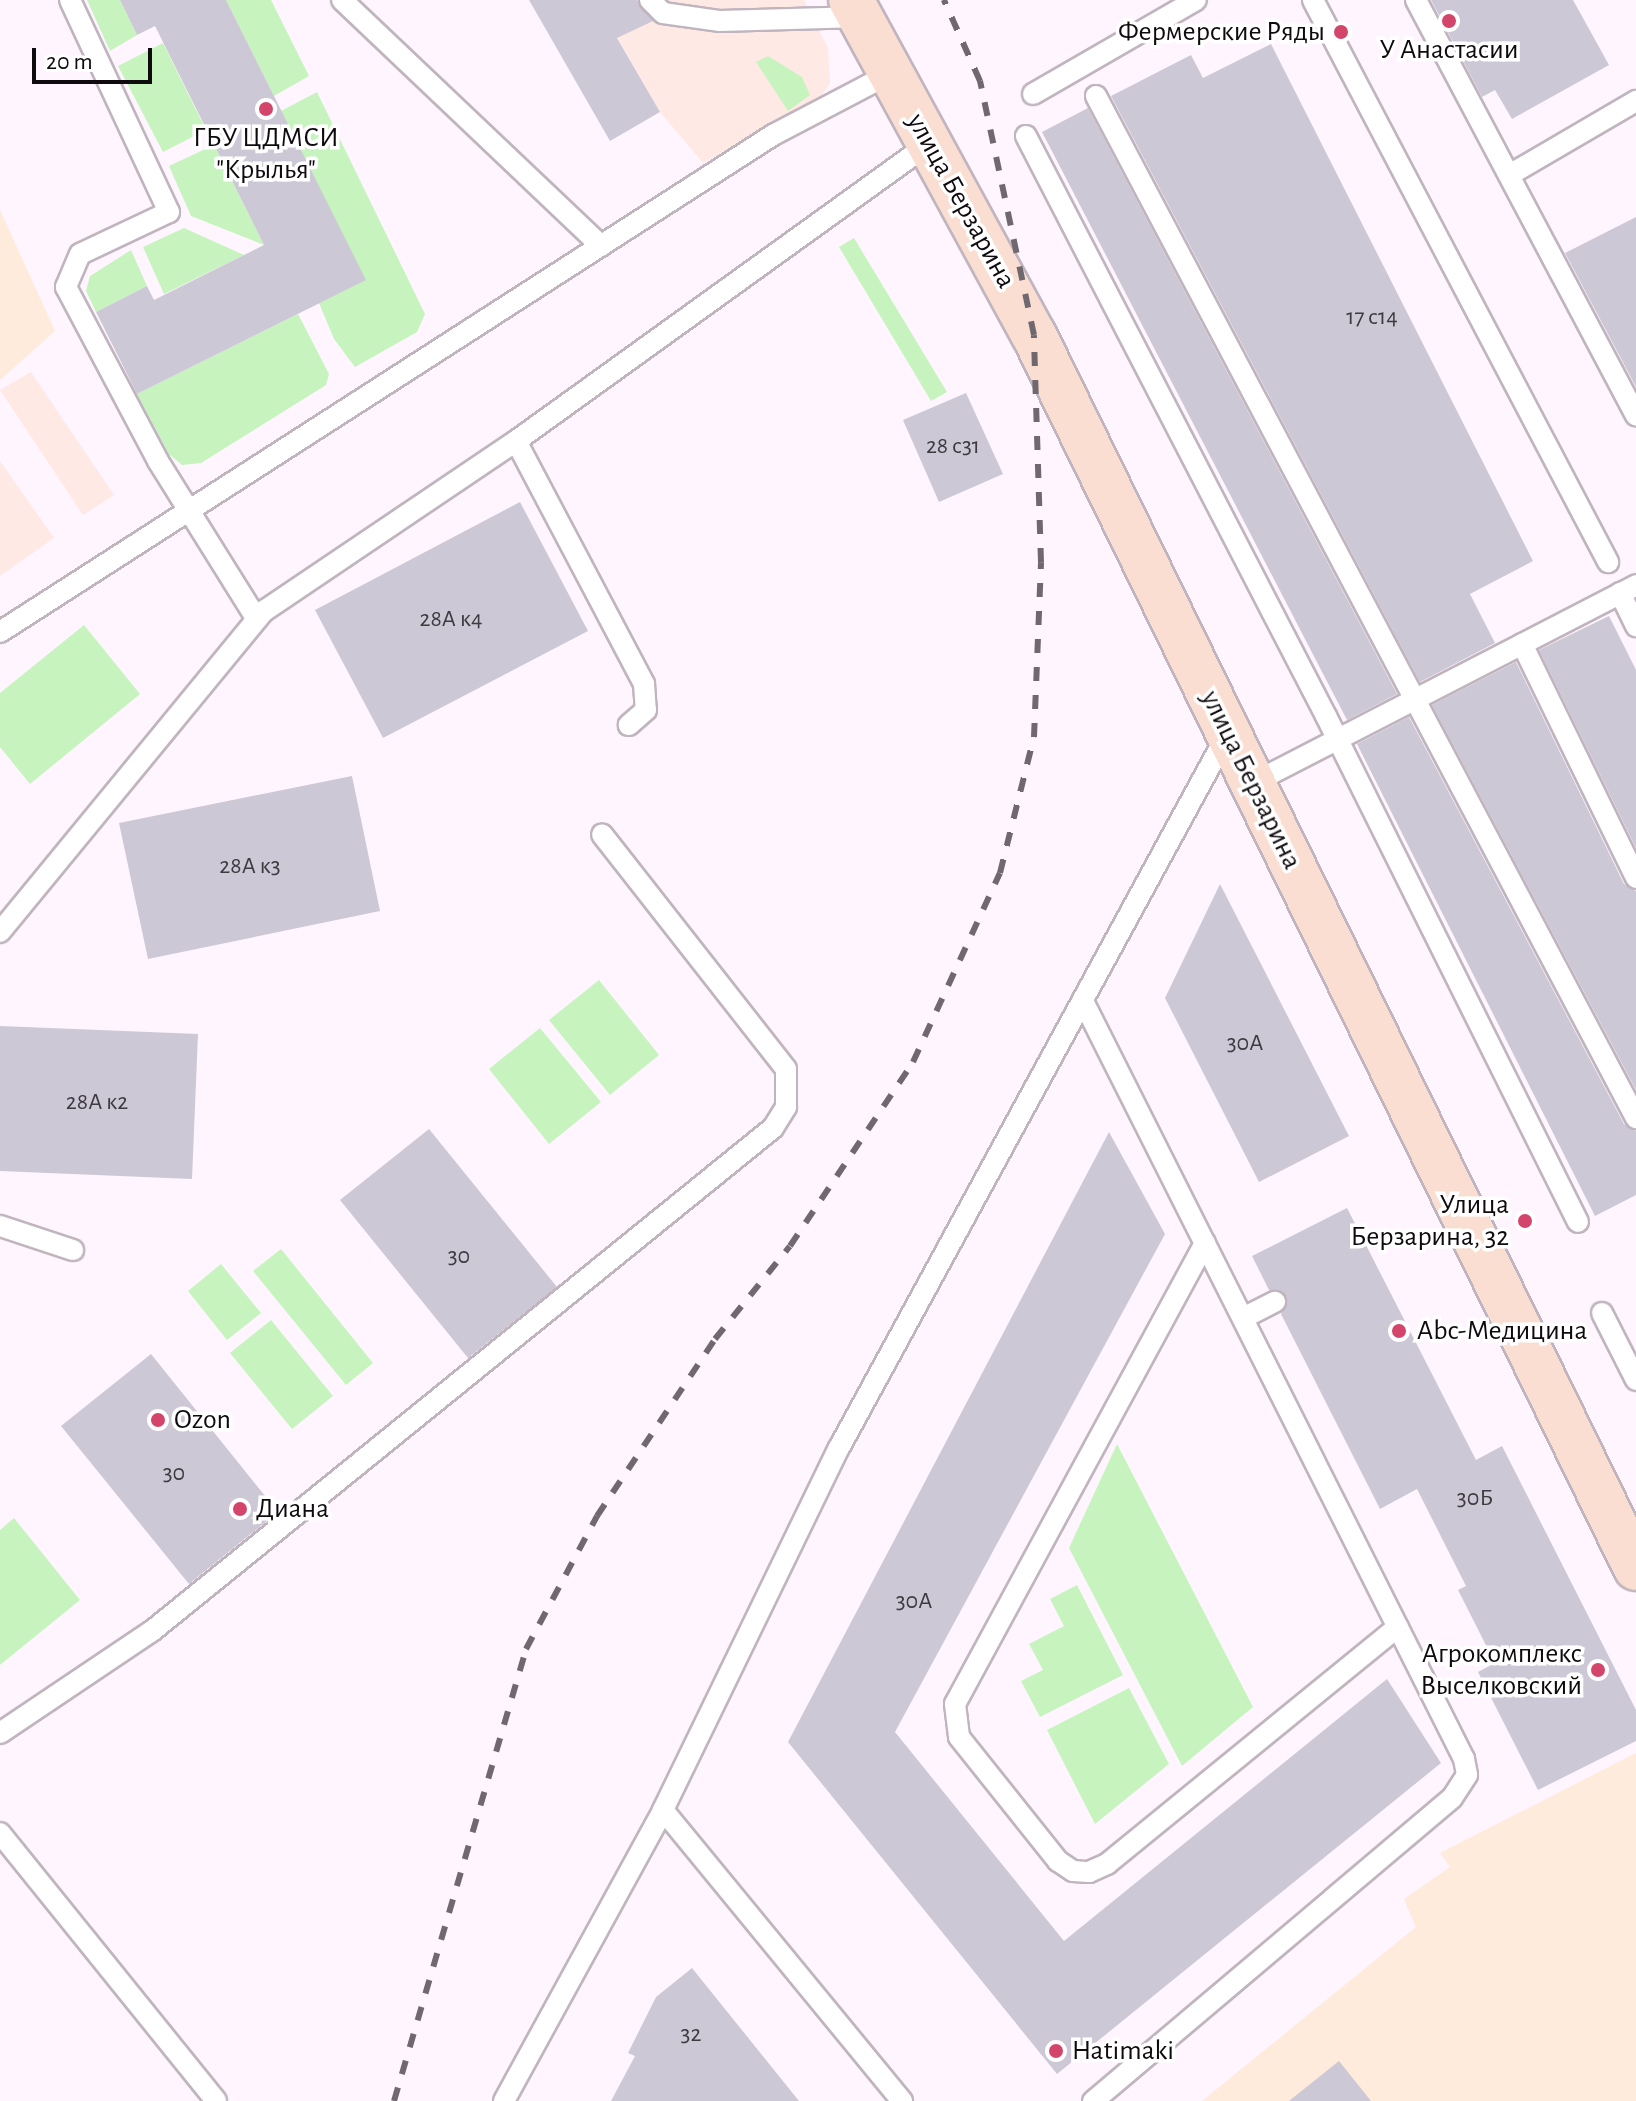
<!DOCTYPE html>
<meta charset="utf-8">
<style>
body{margin:0}
#map{position:relative;width:1636px;height:2101px;overflow:hidden;background:#fff5fe;font-family:"Alegreya Sans",sans-serif}
div>[style]{position:absolute}
[style*='--x']{left:calc(var(--x)*1px);top:calc(var(--y)*1px);width:calc(var(--w)*1px);rotate:calc(var(--a)*1deg)}
.industrial>*{inset:0;background:#fee9e5}
.education>*{inset:0;background:#feebdb}
.green>*{inset:0;background:#c7f4be}
.building>*{inset:0;background:#cdc8d5}
.roads{filter:drop-shadow(2px 0 #c0b5bf) drop-shadow(-2px 0 #c0b5bf) drop-shadow(0 2px #c0b5bf) drop-shadow(0 -2px #c0b5bf)}
.lane>*{height:20px;margin:-10px;padding:0 10px;transform-origin:10px;border-radius:10px;background:#fff}
.secondary>*{height:44px;margin:-22px;padding:0 22px;transform-origin:22px;border-radius:22px;background:#f9ded1}
.rail>*{height:6px;margin-top:-3px;transform-origin:0;background:repeating-linear-gradient(90deg,#6f696f 0 14px,transparent 0 28px)}
.dots>*{width:22px;height:22px;translate:-50% -50%;box-sizing:border-box;border:4px solid #fff;border-radius:50%}
span{translate:-50% -50%;white-space:nowrap;text-align:center;line-height:1.15;-webkit-text-stroke:7px #fff;paint-order:stroke}
.number-label{font-size:24px;color:#3e3a40}
.number-label span{-webkit-text-stroke-width:0}
.poi-label{font-size:28px;color:#0e0a0e}
.right{translate:-100% -50%;text-align:right}
.left{translate:0 -50%;text-align:left}
.street-label{font-size:28px;color:#0e0a0e}
.scale{position:absolute;left:32px;top:48px;width:120px;height:36px;box-sizing:border-box;border:4px solid #0e0a0e;border-top:0;padding-left:10px;font-size:24px;line-height:28px;white-space:nowrap;color:#0e0a0e;-webkit-text-stroke:6px #fff;paint-order:stroke}
</style>
<div id="map">
<div class="industrial">
<div style="clip-path:polygon(596px 0,804px 0,828px 48px,830px 83px,820px 98px,703px 163px,660px 112px)"></div>
<div style="clip-path:polygon(31px 372px,114px 495px,83px 515px,0 390px)"></div>
<div style="clip-path:polygon(0 461px,54px 538px,0 576px)"></div>
</div>
<div class="education">
<div style="clip-path:polygon(0 210px,55px 331px,0 380px)"></div>
<div style="clip-path:polygon(1636px 1753px,1636px 2101px,1202px 2101px,1416px 1927px,1404px 1899px,1450px 1867px,1440px 1853px)"></div>
</div>
<div class="green">
<div style="clip-path:polygon(87px 0,120px 0,137px 35px,110px 51px)"></div>
<div style="clip-path:polygon(226px 0,271px 0,309px 76px,274px 96px)"></div>
<div style="clip-path:polygon(163px 43px,206px 130px,163px 152px,118px 66px)"></div>
<div style="clip-path:polygon(768px 56px,802px 77px,810px 95px,788px 111px,756px 62px)"></div>
<div style="clip-path:polygon(317px 92px,425px 314px,417px 332px,355px 367px,334px 339px,319px 303px,365px 280px,281px 111px)"></div>
<div style="clip-path:polygon(214px 145px,264px 245px,191px 216px,169px 166px)"></div>
<div style="clip-path:polygon(184px 228px,244px 255px,164px 294px,143px 247px)"></div>
<div style="clip-path:polygon(854px 238px,947px 392px,931px 401px,839px 247px)"></div>
<div style="clip-path:polygon(131px 250px,147px 286px,96px 312px,86px 291px,90px 276px)"></div>
<div style="clip-path:polygon(298px 314px,329px 374px,326px 385px,201px 463px,182px 465px,169px 454px,137px 394px)"></div>
<div style="clip-path:polygon(84px 625px,140px 694px,30px 784px,0 747px,0 693px)"></div>
<div style="clip-path:polygon(599px 980px,659px 1055px,610px 1095px,549px 1020px)"></div>
<div style="clip-path:polygon(540px 1028px,601px 1102px,549px 1144px,489px 1069px)"></div>
<div style="clip-path:polygon(281px 1249px,373px 1363px,346px 1385px,253px 1271px)"></div>
<div style="clip-path:polygon(221px 1264px,261px 1313px,227px 1340px,188px 1291px)"></div>
<div style="clip-path:polygon(271px 1320px,333px 1396px,292px 1429px,230px 1353px)"></div>
<div style="clip-path:polygon(1117px 1444px,1253px 1707px,1182px 1766px,1069px 1548px)"></div>
<div style="clip-path:polygon(14px 1518px,80px 1600px,0 1665px,0 1530px)"></div>
<div style="clip-path:polygon(1077px 1585px,1123px 1675px,1040px 1717px,1021px 1681px,1043px 1670px,1029px 1644px,1064px 1626px,1050px 1599px)"></div>
<div style="clip-path:polygon(1129px 1688px,1169px 1764px,1095px 1824px,1047px 1730px)"></div>
</div>
<div class="building">
<div style="clip-path:polygon(120px 0,226px 0,366px 280px,137px 394px,96px 312px,147px 286px,154px 300px,264px 245px,155px 26px,137px 35px)"></div>
<div style="clip-path:polygon(529px 0,637px 0,653px 21px,617px 38px,660px 112px,610px 141px)"></div>
<div style="clip-path:polygon(1431px 0,1573px 0,1609px 65px,1512px 119px,1495px 90px,1482px 97px)"></div>
<div style="clip-path:polygon(1271px 44px,1533px 561px,1470px 594px,1495px 643px,1420px 682px,1111px 96px,1191px 55px,1203px 78px)"></div>
<div style="clip-path:polygon(1088px 108px,1397px 694px,1347px 720px,1042px 132px)"></div>
<div style="clip-path:polygon(1636px 217px,1636px 387px,1565px 253px)"></div>
<div style="clip-path:polygon(966px 393px,1003px 474px,939px 502px,903px 420px)"></div>
<div style="clip-path:polygon(520px 502px,588px 631px,383px 738px,315px 610px)"></div>
<div style="clip-path:polygon(1609px 616px,1636px 670px,1636px 848px,1539px 650px)"></div>
<div style="clip-path:polygon(1516px 662px,1624px 884px,1636px 891px,1636px 1090px,1432px 705px)"></div>
<div style="clip-path:polygon(1409px 717px,1624px 1124px,1636px 1131px,1636px 1195px,1595px 1216px,1357px 744px)"></div>
<div style="clip-path:polygon(352px 776px,380px 911px,148px 959px,119px 823px)"></div>
<div style="clip-path:polygon(1220px 884px,1349px 1136px,1259px 1182px,1165px 998px)"></div>
<div style="clip-path:polygon(0 1026px,198px 1034px,192px 1179px,0 1171px)"></div>
<div style="clip-path:polygon(429px 1129px,557px 1287px,468px 1358px,340px 1200px)"></div>
<div style="clip-path:polygon(1109px 1132px,1165px 1234px,895px 1732px,1064px 1941px,1387px 1679px,1441px 1763px,1057px 2074px,788px 1742px)"></div>
<div style="clip-path:polygon(1347px 1208px,1476px 1460px,1502px 1446px,1636px 1710px,1636px 1741px,1538px 1790px,1478px 1672px,1495px 1663px,1458px 1590px,1466px 1586px,1417px 1489px,1380px 1509px,1281px 1314px,1287px 1297px,1269px 1290px,1252px 1256px)"></div>
<div style="clip-path:polygon(151px 1354px,278px 1512px,189px 1584px,61px 1426px)"></div>
<div style="clip-path:polygon(692px 1968px,799px 2101px,611px 2101px,635px 2056px,628px 2053px,656px 1997px)"></div>
<div style="clip-path:polygon(1339px 2061px,1371px 2101px,1289px 2101px)"></div>
</div>
<div class="roads">
<div class="lane">
<div style="--x:70;--y:0;--w:234;--a:65"></div>
<div style="--x:169;--y:212;--w:98;--a:154.7"></div>
<div style="--x:80;--y:254;--w:36;--a:113"></div>
<div style="--x:66;--y:287;--w:197;--a:62.1"></div>
<div style="--x:158;--y:461;--w:185;--a:58"></div>
<div style="--x:342;--y:0;--w:357;--a:43.5"></div>
<div style="--x:650;--y:0;--w:18;--a:45"></div>
<div style="--x:663;--y:13;--w:58;--a:8"></div>
<div style="--x:720;--y:21;--w:141;--a:-1.6"></div>
<div style="--x:1313;--y:0;--w:635;--a:62.3"></div>
<div style="--x:1416;--y:0;--w:470;--a:62.1"></div>
<div style="--x:1033;--y:94;--w:188;--a:-30"></div>
<div style="--x:1096;--y:96;--w:1156;--a:62.15"></div>
<div style="--x:1026;--y:136;--w:653;--a:62.65"></div>
<div style="--x:1326;--y:716;--w:565;--a:63.53"></div>
<div style="--x:1511;--y:174;--w:145;--a:-30.3"></div>
<div style="--x:516;--y:441;--w:275;--a:62.2"></div>
<div style="--x:644;--y:684;--w:26;--a:86"></div>
<div style="--x:646;--y:710;--w:23;--a:139"></div>
<div style="--x:1620;--y:593;--w:37;--a:64"></div>
<div style="--x:0;--y:632;--w:919;--a:-32.74"></div>
<div style="--x:773;--y:135;--w:133;--a:-27.7"></div>
<div style="--x:1522;--y:644;--w:260;--a:64"></div>
<div style="--x:1253;--y:783;--w:431;--a:-27.3"></div>
<div style="--x:0;--y:932;--w:416;--a:-50.6"></div>
<div style="--x:264;--y:611;--w:304;--a:-34"></div>
<div style="--x:516;--y:441;--w:510;--a:-35.75"></div>
<div style="--x:1084;--y:1003;--w:846;--a:63.31"></div>
<div style="--x:1464;--y:1759;--w:16;--a:79"></div>
<div style="--x:1467;--y:1775;--w:27;--a:123"></div>
<div style="--x:1452;--y:1798;--w:470;--a:139.8"></div>
<div style="--x:0;--y:1226;--w:77;--a:18.2"></div>
<div style="--x:1205;--y:1243;--w:524;--a:118.47"></div>
<div style="--x:955;--y:1704;--w:33;--a:83"></div>
<div style="--x:959;--y:1737;--w:159;--a:51.4"></div>
<div style="--x:1058;--y:1861;--w:18;--a:34"></div>
<div style="--x:1073;--y:1871;--w:16;--a:4"></div>
<div style="--x:1089;--y:1872;--w:20;--a:-24"></div>
<div style="--x:1107;--y:1864;--w:375;--a:-39.2"></div>
<div style="--x:1602;--y:1313;--w:75;--a:63.1"></div>
<div style="--x:1243;--y:1318;--w:36;--a:-27"></div>
<div style="--x:0;--y:1733;--w:183;--a:-33.9"></div>
<div style="--x:152;--y:1631;--w:799;--a:-39.01"></div>
<div style="--x:773;--y:1128;--w:25;--a:-58"></div>
<div style="--x:786;--y:1107;--w:38;--a:-90"></div>
<div style="--x:786;--y:1069;--w:298;--a:-128.1"></div>
<div style="--x:663;--y:1810;--w:377;--a:50.6"></div>
<div style="--x:0;--y:1833;--w:344;--a:51.1"></div>
<div style="--x:504;--y:2101;--w:332;--a:-61.3"></div>
<div style="--x:663;--y:1810;--w:403;--a:-64.1"></div>
<div style="--x:839;--y:1448;--w:814;--a:-61.45"></div>
</div>
<div class="secondary">
<div style="--x:851;--y:0;--w:382;--a:61.4"></div>
<div style="--x:1034;--y:335;--w:1372;--a:63.98"></div>
</div>
</div>
<div class="rail">
<div style="--x:394;--y:2101;--w:471;--a:-73.7"></div>
<div style="--x:526;--y:1649;--w:151;--a:-61.9"></div>
<div style="--x:597;--y:1516;--w:213;--a:-56.3"></div>
<div style="--x:715;--y:1339;--w:119;--a:-51.1"></div>
<div style="--x:790;--y:1246;--w:221;--a:-56.2"></div>
<div style="--x:913;--y:1062;--w:208;--a:-65.3"></div>
<div style="--x:1000;--y:873;--w:140;--a:-76"></div>
<div style="--x:1034;--y:737;--w:175;--a:-87.7"></div>
<div style="--x:1041;--y:562;--w:227;--a:-91.8"></div>
<div style="--x:1034;--y:335;--w:260;--a:-102"></div>
<div style="--x:980;--y:81;--w:89;--a:-114"></div>
</div>
<div class="dots">
<div style="left:1449px;top:21px;background:#d3456b"></div>
<div style="left:1341px;top:32px;background:#d3456b"></div>
<div style="left:266px;top:109px;background:#d3456b"></div>
<div style="left:1525px;top:1221px;background:#d3456b"></div>
<div style="left:1399px;top:1331px;background:#d3456b"></div>
<div style="left:158px;top:1420px;background:#d3456b"></div>
<div style="left:240px;top:1509px;background:#d3456b"></div>
<div style="left:1598px;top:1670px;background:#d3456b"></div>
<div style="left:1056px;top:2051px;background:#d3456b"></div>
</div>
<div class="number-label">
<span style="left:1372px;top:318px">17 с14</span>
<span style="left:953px;top:447px">28 с31</span>
<span style="left:451px;top:620px">28А к4</span>
<span style="left:250px;top:867px">28А к3</span>
<span style="left:1245px;top:1044px">30А</span>
<span style="left:97px;top:1103px">28А к2</span>
<span style="left:459px;top:1257px">30</span>
<span style="left:174px;top:1474px">30</span>
<span style="left:1475px;top:1499px">30Б</span>
<span style="left:914px;top:1602px">30А</span>
<span style="left:691px;top:2035px">32</span>
</div>
<div class="poi-label">
<span class="right" style="left:1325px;top:32px">Фермерские Ряды</span>
<span style="left:1449px;top:50px">У Анастасии</span>
<span style="left:266px;top:154px">ГБУ ЦДМСИ<br>"Крылья"</span>
<span class="right" style="left:1509px;top:1221px">Улица<br>Берзарина, 32</span>
<span class="left" style="left:1417px;top:1331px">Abc-Медицина</span>
<span class="left" style="left:174px;top:1420px">Ozon</span>
<span class="left" style="left:256px;top:1509px">Диана</span>
<span class="right" style="left:1582px;top:1670px">Агрокомплекс<br>Выселковский</span>
<span class="left" style="left:1072px;top:2051px">Hatimaki</span>
</div>
<div class="street-label">
<span style="left:961px;top:201px;rotate:61deg">улица Берзарина</span>
<span style="left:1251px;top:780px;rotate:64deg">улица Берзарина</span>
</div>
<div class="scale">20 m</div>
</div>
